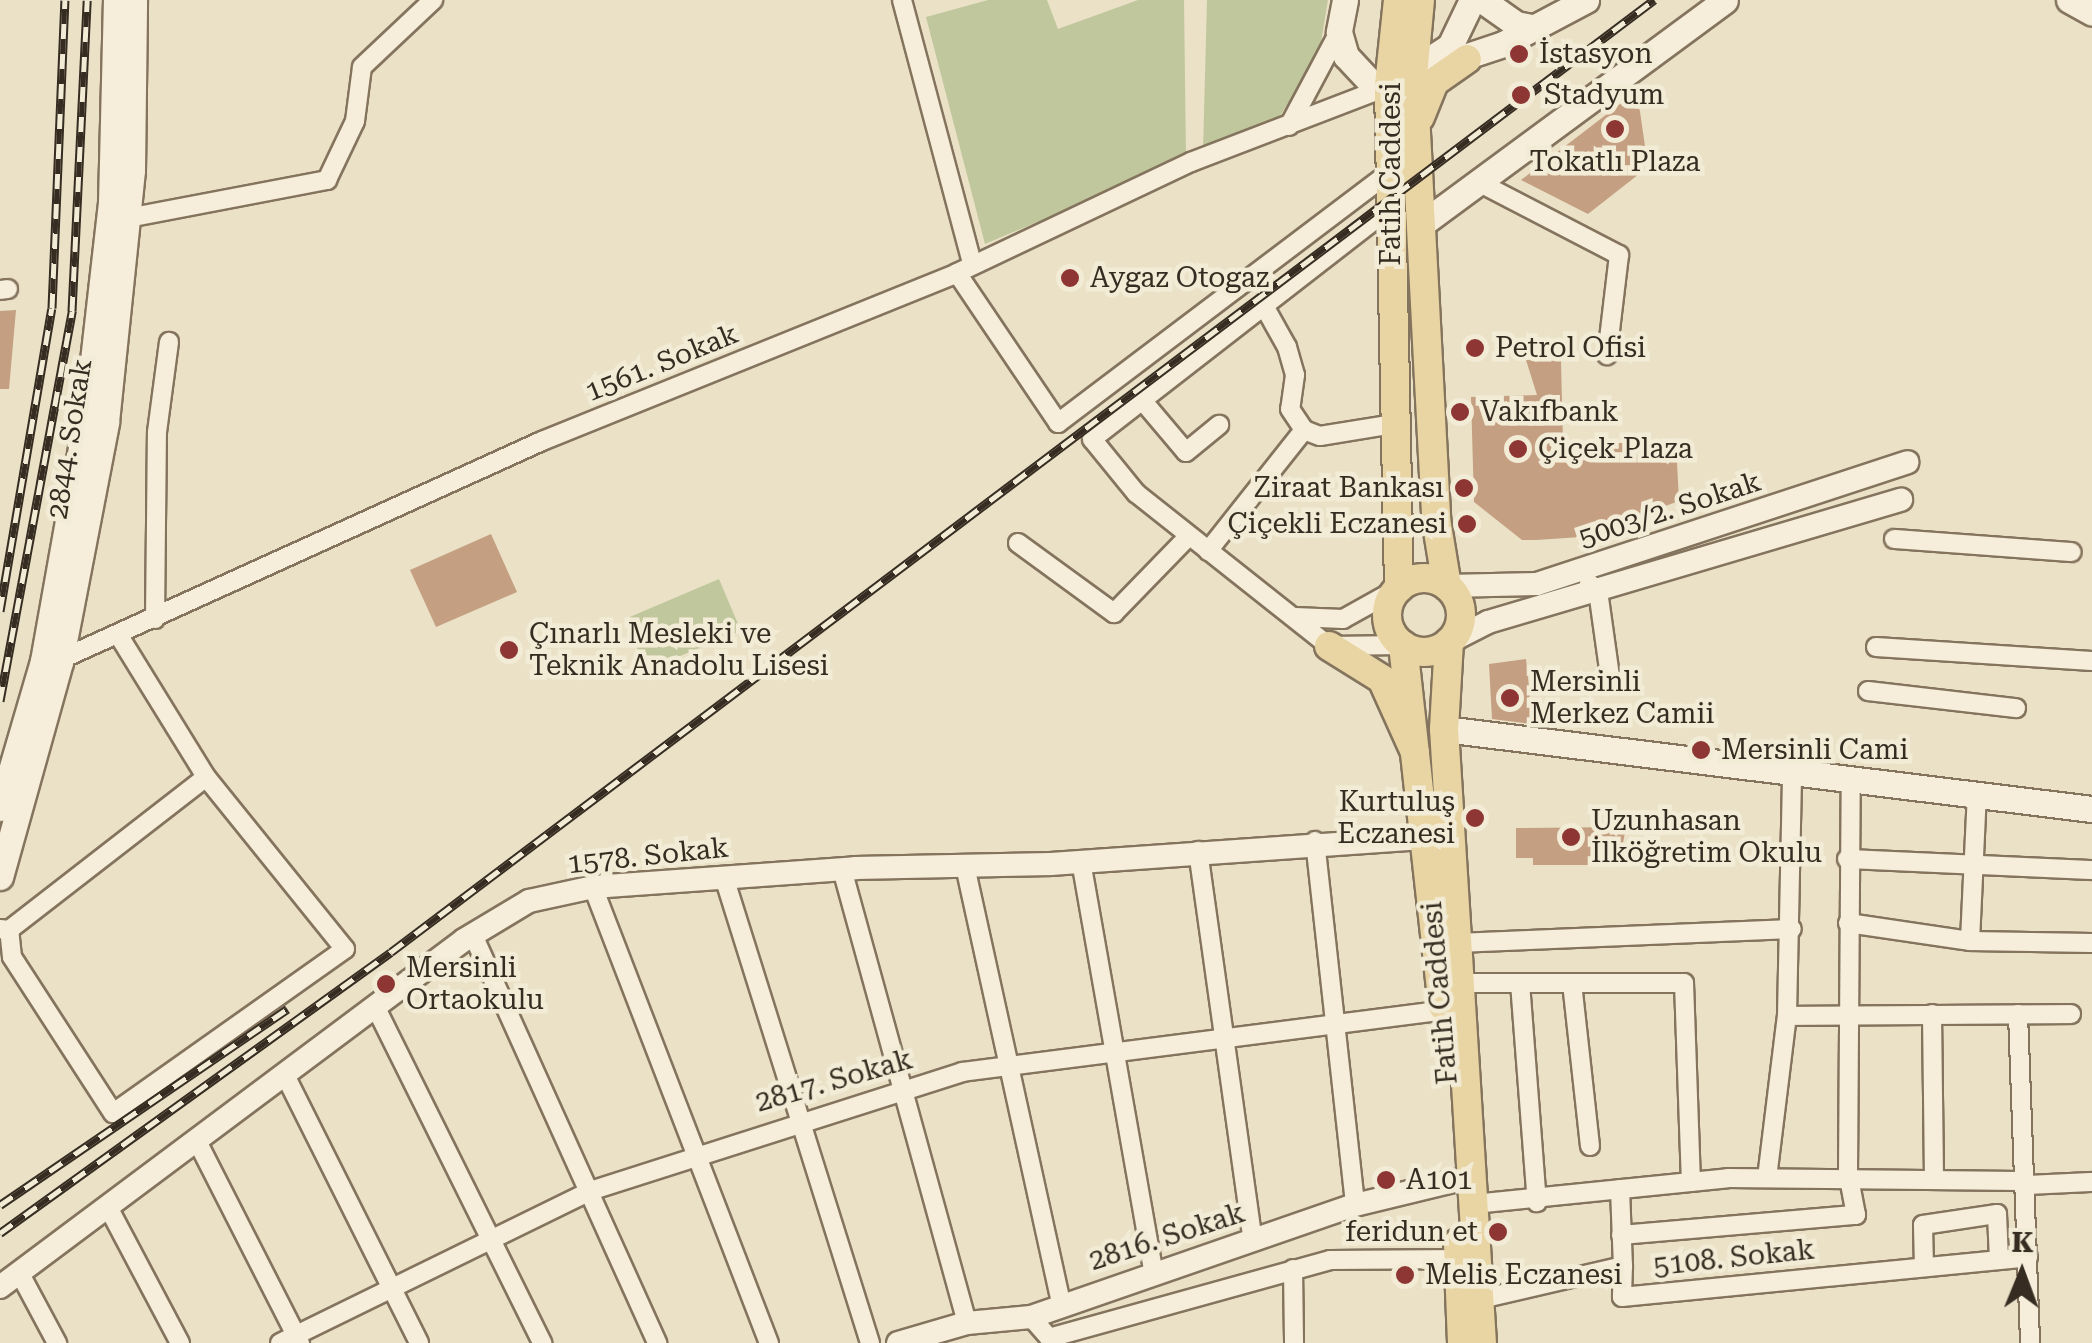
<!DOCTYPE html>
<meta charset="utf-8">
<style>
body{margin:0}
#map{position:relative;width:2092px;height:1343px;overflow:hidden;background:#eae1c7;font-family:"Roboto Serif",serif}
div>[style]{position:absolute}
[style*='--x']{left:calc(var(--x)*1px);top:calc(var(--y)*1px);width:calc(var(--w)*1px);rotate:calc(var(--a)*1deg)}
.green>*{inset:0;background:#c1c79c}
.building>*{inset:0;background:#c49f81}
.roads{filter:drop-shadow(2px 0 #84745e) drop-shadow(-2px 0 #84745e) drop-shadow(0 2px #84745e) drop-shadow(0 -2px #84745e)}
.minor>*{height:18px;margin:-9px;padding:0 9px;transform-origin:9px;border-radius:9px;background:#f6eeda}
.tertiary>*{height:22px;margin:-11px;padding:0 11px;transform-origin:11px;border-radius:11px;background:#f6eeda}
.secondary>*{height:25px;margin:-12.5px;padding:0 12.5px;transform-origin:12.5px;border-radius:12.5px;background:#f6eeda}
.primary>*{height:28px;margin:-14px;padding:0 14px;transform-origin:14px;border-radius:14px;background:#e9d5a3}
.primary>.ring{margin:-14px;padding:0;box-sizing:content-box;background:none;border:28px solid #e9d5a3;border-radius:50%}
.rail>*{height:9px;margin-top:-4.5px;transform-origin:0;background:repeating-linear-gradient(90deg,#f2ebd6 0 15px,#362c21 0 30px);box-sizing:border-box;border-block:2px solid #362c21}
.dots>*{width:28px;height:28px;translate:-50% -50%;box-sizing:border-box;border:5px solid #f2ebd6;border-radius:50%}
span{translate:-50% -50%;white-space:nowrap;text-align:center;line-height:1.15;-webkit-text-stroke:9px #f2ebd6;paint-order:stroke}
.poi-label{font-size:28px;color:#362c21}
.left{translate:0 -50%;text-align:left}
.right{translate:-100% -50%;text-align:right}
.street-label{font-size:28px;color:#362c21}
.north{position:absolute;left:1972px;top:1223px;width:100px;height:100px;-webkit-text-stroke:8px #f2ebd6;paint-order:stroke;rotate:1deg;font-size:28px;font-weight:700;line-height:40px;text-align:center;color:#362c21}
.north::after{content:'';display:block;margin:auto;width:35px;height:45px;background:#362c21;clip-path:polygon(50% 0,100% 100%,50% 72%,0 100%)}
</style>
<div id="map">
<div class="green">
<div style="clip-path:polygon(988px 0,1047px 0,1058px 29px,1138px 0,1184px 0,1186px 159px,985px 244px,926px 17px)"></div>
<div style="clip-path:polygon(1207px 0,1328px 0,1319px 54px,1278px 119px,1203px 151px)"></div>
<div style="clip-path:polygon(719px 579px,741px 631px,646px 670px,625px 619px)"></div>
</div>
<div class="building">
<div style="clip-path:polygon(1637px 91px,1648px 167px,1588px 214px,1521px 180px)"></div>
<div style="clip-path:polygon(16px 310px,9px 389px,0 389px,0 311px)"></div>
<div style="clip-path:polygon(1526px 360px,1561px 361px,1563px 443px,1676px 443px,1679px 501px,1581px 537px,1536px 540px,1522px 540px,1474px 502px,1471px 397px,1537px 395px)"></div>
<div style="clip-path:polygon(491px 534px,517px 592px,436px 627px,410px 570px)"></div>
<div style="clip-path:polygon(1526px 659px,1533px 724px,1492px 719px,1489px 664px)"></div>
<div style="clip-path:polygon(1626px 827px,1619px 865px,1533px 865px,1533px 858px,1516px 858px,1516px 828px)"></div>
</div>
<div class="roads">
<div class="minor">
<div style="--x:902;--y:0;--w:273;--a:75.1"></div>
<div style="--x:1289;--y:126;--w:106;--a:-62"></div>
<div style="--x:1478;--y:182;--w:159;--a:27.4"></div>
<div style="--x:1619;--y:255;--w:101;--a:96.8"></div>
<div style="--x:1390;--y:208;--w:377;--a:142.2"></div>
<div style="--x:1092;--y:439;--w:70;--a:50.8"></div>
<div style="--x:1136;--y:493;--w:246;--a:38.4"></div>
<div style="--x:1329;--y:646;--w:74;--a:-0.8"></div>
<div style="--x:128;--y:218;--w:203;--a:-10.8"></div>
<div style="--x:327;--y:180;--w:65;--a:-64.6"></div>
<div style="--x:355;--y:121;--w:54;--a:-82.6"></div>
<div style="--x:362;--y:67;--w:98;--a:-43.3"></div>
<div style="--x:957;--y:273;--w:181;--a:56"></div>
<div style="--x:1058;--y:423;--w:416;--a:-37.1"></div>
<div style="--x:0;--y:290;--w:8;--a:-7"></div>
<div style="--x:1264;--y:306;--w:47;--a:60.7"></div>
<div style="--x:1287;--y:347;--w:29;--a:74"></div>
<div style="--x:1295;--y:375;--w:34;--a:98"></div>
<div style="--x:1290;--y:409;--w:25;--a:56"></div>
<div style="--x:1142;--y:400;--w:68;--a:49.8"></div>
<div style="--x:1186;--y:452;--w:43;--a:-39.3"></div>
<div style="--x:1894;--y:539;--w:178;--a:4.2"></div>
<div style="--x:1018;--y:543;--w:119;--a:36.1"></div>
<div style="--x:1114;--y:613;--w:107;--a:-45.8"></div>
<div style="--x:1208;--y:551;--w:154;--a:-51.6"></div>
<div style="--x:1304;--y:430;--w:17;--a:21"></div>
<div style="--x:1320;--y:436;--w:74;--a:-9.3"></div>
<div style="--x:1589;--y:583;--w:12;--a:42"></div>
<div style="--x:1598;--y:591;--w:94;--a:82"></div>
<div style="--x:1295;--y:617;--w:48;--a:2.4"></div>
<div style="--x:1343;--y:619;--w:64;--a:-29"></div>
<div style="--x:155;--y:619;--w:187;--a:-89.4"></div>
<div style="--x:157;--y:432;--w:91;--a:-82.4"></div>
<div style="--x:119;--y:636;--w:166;--a:58.3"></div>
<div style="--x:1876;--y:647;--w:216;--a:3.7"></div>
<div style="--x:55;--y:662;--w:535;--a:-24.41"></div>
<div style="--x:542;--y:441;--w:448;--a:-22"></div>
<div style="--x:957;--y:273;--w:259;--a:-25.4"></div>
<div style="--x:1191;--y:162;--w:212;--a:-21"></div>
<div style="--x:1868;--y:691;--w:149;--a:6.6"></div>
<div style="--x:1315;--y:841;--w:366;--a:83.7"></div>
<div style="--x:1198;--y:851;--w:394;--a:82"></div>
<div style="--x:1847;--y:859;--w:245;--a:2.6"></div>
<div style="--x:1081;--y:861;--w:418;--a:80"></div>
<div style="--x:965;--y:866;--w:447;--a:77.6"></div>
<div style="--x:842;--y:869;--w:471;--a:74.6"></div>
<div style="--x:724;--y:877;--w:488;--a:72.6"></div>
<div style="--x:593;--y:887;--w:489;--a:68.9"></div>
<div style="--x:1848;--y:923;--w:123;--a:8.4"></div>
<div style="--x:1970;--y:941;--w:122;--a:0.9"></div>
<div style="--x:0;--y:929;--w:9;--a:6"></div>
<div style="--x:9;--y:930;--w:249;--a:-37.8"></div>
<div style="--x:206;--y:777;--w:221;--a:51.1"></div>
<div style="--x:345;--y:949;--w:284;--a:144.7"></div>
<div style="--x:113;--y:1113;--w:186;--a:-122.9"></div>
<div style="--x:12;--y:957;--w:27;--a:-96"></div>
<div style="--x:473;--y:935;--w:448;--a:65.7"></div>
<div style="--x:1970;--y:941;--w:148;--a:-87.3"></div>
<div style="--x:1457;--y:943;--w:335;--a:-2.4"></div>
<div style="--x:1459;--y:983;--w:225;--a:0"></div>
<div style="--x:1684;--y:983;--w:199;--a:88"></div>
<div style="--x:1520;--y:983;--w:220;--a:85.6"></div>
<div style="--x:1572;--y:983;--w:164;--a:83.7"></div>
<div style="--x:377;--y:1010;--w:372;--a:63.6"></div>
<div style="--x:1932;--y:1014;--w:166;--a:89.3"></div>
<div style="--x:2018;--y:1014;--w:329;--a:87.9"></div>
<div style="--x:1787;--y:1016;--w:284;--a:-0.4"></div>
<div style="--x:287;--y:1079;--w:295;--a:63.4"></div>
<div style="--x:198;--y:1143;--w:225;--a:63"></div>
<div style="--x:1767;--y:1178;--w:163;--a:-83"></div>
<div style="--x:1787;--y:1016;--w:242;--a:-88.8"></div>
<div style="--x:2026;--y:1185;--w:66;--a:-2.6"></div>
<div style="--x:1620;--y:1189;--w:77;--a:87.8"></div>
<div style="--x:1474;--y:1204;--w:255;--a:-5.8"></div>
<div style="--x:1728;--y:1178;--w:291;--a:0.6"></div>
<div style="--x:108;--y:1207;--w:154;--a:62.1"></div>
<div style="--x:1621;--y:1235;--w:236;--a:-4.9"></div>
<div style="--x:1856;--y:1215;--w:43;--a:-100.8"></div>
<div style="--x:1848;--y:1173;--w:393;--a:-89.6"></div>
<div style="--x:1924;--y:1267;--w:42;--a:-91.4"></div>
<div style="--x:1923;--y:1225;--w:75;--a:-8.5"></div>
<div style="--x:1997;--y:1214;--w:46;--a:87.5"></div>
<div style="--x:1293;--y:1269;--w:74;--a:89.2"></div>
<div style="--x:19;--y:1272;--w:81;--a:61.8"></div>
<div style="--x:1481;--y:1299;--w:146;--a:-13.1"></div>
<div style="--x:1623;--y:1266;--w:31;--a:92"></div>
<div style="--x:1622;--y:1297;--w:408;--a:-5.6"></div>
<div style="--x:1031;--y:1317;--w:28;--a:49"></div>
<div style="--x:1049;--y:1338;--w:292;--a:-15.5"></div>
<div style="--x:1330;--y:1260;--w:134;--a:-0.4"></div>
<div style="--x:280;--y:1343;--w:345;--a:-26.1"></div>
<div style="--x:590;--y:1191;--w:391;--a:-17.7"></div>
<div style="--x:962;--y:1072;--w:485;--a:-7.3"></div>
</div>
<div class="tertiary">
<div style="--x:1447;--y:586;--w:90;--a:-1.3"></div>
<div style="--x:1537;--y:584;--w:390;--a:-18.2"></div>
<div style="--x:1449;--y:642;--w:44;--a:-27.1"></div>
<div style="--x:1488;--y:622;--w:431;--a:-16.5"></div>
<div style="--x:0;--y:1287;--w:579;--a:-36.79"></div>
<div style="--x:464;--y:940;--w:76;--a:-31"></div>
<div style="--x:529;--y:901;--w:66;--a:-12.3"></div>
<div style="--x:593;--y:887;--w:263;--a:-4.1"></div>
<div style="--x:855;--y:868;--w:196;--a:-1.2"></div>
<div style="--x:1051;--y:864;--w:376;--a:-4"></div>
<div style="--x:898;--y:1343;--w:72;--a:-16.2"></div>
<div style="--x:967;--y:1323;--w:64;--a:-5.4"></div>
<div style="--x:1031;--y:1317;--w:343;--a:-19.1"></div>
<div style="--x:1355;--y:1205;--w:102;--a:-13.6"></div>
</div>
<div class="secondary">
<div style="--x:1345;--y:0;--w:33;--a:101"></div>
<div style="--x:1339;--y:32;--w:25;--a:74"></div>
<div style="--x:1346;--y:56;--w:35;--a:47"></div>
<div style="--x:1370;--y:82;--w:19;--a:12"></div>
<div style="--x:1389;--y:86;--w:73;--a:-33.3"></div>
<div style="--x:1450;--y:46;--w:51;--a:-64.4"></div>
<div style="--x:1482;--y:0;--w:42;--a:35.2"></div>
<div style="--x:1516;--y:24;--w:21;--a:11"></div>
<div style="--x:2069;--y:0;--w:26;--a:29"></div>
<div style="--x:1446;--y:63;--w:60;--a:-18.4"></div>
<div style="--x:1503;--y:44;--w:94;--a:-27.9"></div>
<div style="--x:1423;--y:223;--w:375;--a:-36.4"></div>
<div style="--x:1444;--y:729;--w:653;--a:7.04"></div>
<div style="--x:0;--y:808;--w:153;--a:-73.7"></div>
<div style="--x:43;--y:661;--w:252;--a:-79.9"></div>
<div style="--x:87;--y:413;--w:211;--a:-83.5"></div>
<div style="--x:111;--y:203;--w:203;--a:-88.6"></div>
<div style="--x:0;--y:877;--w:223;--a:-74.4"></div>
<div style="--x:60;--y:662;--w:244;--a:-79.1"></div>
<div style="--x:106;--y:422;--w:253;--a:-84.1"></div>
<div style="--x:132;--y:170;--w:170;--a:-89.3"></div>
</div>
<div class="primary">
<div style="--x:1398;--y:0;--w:86;--a:96"></div>
<div style="--x:1389;--y:86;--w:502;--a:88.86"></div>
<div style="--x:1420;--y:0;--w:75;--a:95.3"></div>
<div style="--x:1413;--y:75;--w:445;--a:87"></div>
<div style="--x:1436;--y:519;--w:68;--a:80.7"></div>
<div style="--x:1420;--y:117;--w:38;--a:-68"></div>
<div style="--x:1434;--y:82;--w:40;--a:-34.9"></div>
<div class="ring" style="left:1387px;top:578px;width:46px;height:46px"></div>
<div style="--x:1449;--y:642;--w:87;--a:93.3"></div>
<div style="--x:1444;--y:729;--w:615;--a:86.46"></div>
<div style="--x:1403;--y:645;--w:363;--a:83.7"></div>
<div style="--x:1329;--y:646;--w:62;--a:31.9"></div>
<div style="--x:1382;--y:679;--w:80;--a:65.7"></div>
<div style="--x:1458;--y:1243;--w:100;--a:87.7"></div>
</div>
</div>
<div class="rail">
<div style="--x:0;--y:611;--w:307;--a:-80.3"></div>
<div style="--x:52;--y:308;--w:308;--a:-87.6"></div>
<div style="--x:0;--y:701;--w:397;--a:-79.5"></div>
<div style="--x:72;--y:311;--w:311;--a:-87.2"></div>
<div style="--x:0;--y:1205;--w:348;--a:-34.3"></div>
<div style="--x:0;--y:1233;--w:481;--a:-35.7"></div>
<div style="--x:391;--y:952;--w:1582;--a:-37.01"></div>
</div>
<div class="dots">
<div style="left:1519px;top:54px;background:#8d3634"></div>
<div style="left:1521px;top:95px;background:#8d3634"></div>
<div style="left:1615px;top:129px;background:#8d3634"></div>
<div style="left:1070px;top:278px;background:#8d3634"></div>
<div style="left:1475px;top:348px;background:#8d3634"></div>
<div style="left:1460px;top:412px;background:#8d3634"></div>
<div style="left:1518px;top:449px;background:#8d3634"></div>
<div style="left:1464px;top:488px;background:#8d3634"></div>
<div style="left:1467px;top:524px;background:#8d3634"></div>
<div style="left:509px;top:650px;background:#8d3634"></div>
<div style="left:1510px;top:698px;background:#8d3634"></div>
<div style="left:1701px;top:750px;background:#8d3634"></div>
<div style="left:1475px;top:818px;background:#8d3634"></div>
<div style="left:1571px;top:837px;background:#8d3634"></div>
<div style="left:386px;top:984px;background:#8d3634"></div>
<div style="left:1386px;top:1180px;background:#8d3634"></div>
<div style="left:1498px;top:1232px;background:#8d3634"></div>
<div style="left:1405px;top:1275px;background:#8d3634"></div>
</div>
<div class="poi-label">
<span class="left" style="left:1539px;top:54px">İstasyon</span>
<span class="left" style="left:1544px;top:95px">Stadyum</span>
<span style="left:1615px;top:162px">Tokatlı Plaza</span>
<span class="left" style="left:1090px;top:278px">Aygaz Otogaz</span>
<span class="left" style="left:1495px;top:348px">Petrol Ofisi</span>
<span class="left" style="left:1480px;top:412px">Vakıfbank</span>
<span class="left" style="left:1538px;top:449px">Çiçek Plaza</span>
<span class="right" style="left:1444px;top:488px">Ziraat Bankası</span>
<span class="right" style="left:1447px;top:524px">Çiçekli Eczanesi</span>
<span class="left" style="left:529px;top:650px">Çınarlı Mesleki ve<br>Teknik Anadolu Lisesi</span>
<span class="left" style="left:1530px;top:698px">Mersinli<br>Merkez Camii</span>
<span class="left" style="left:1721px;top:750px">Mersinli Cami</span>
<span class="right" style="left:1455px;top:818px">Kurtuluş<br>Eczanesi</span>
<span class="left" style="left:1591px;top:837px">Uzunhasan<br>İlköğretim Okulu</span>
<span class="left" style="left:406px;top:984px">Mersinli<br>Ortaokulu</span>
<span class="left" style="left:1406px;top:1180px">A101</span>
<span class="right" style="left:1478px;top:1232px">feridun et</span>
<span class="left" style="left:1425px;top:1275px">Melis Eczanesi</span>
</div>
<div class="street-label">
<span style="left:1391px;top:174px;rotate:-90deg">Fatih Caddesi</span>
<span style="left:662px;top:363px;rotate:-22deg">1561. Sokak</span>
<span style="left:70px;top:439px;rotate:-81deg">2844. Sokak</span>
<span style="left:1670px;top:510px;rotate:-18deg">5003/2. Sokak</span>
<span style="left:648px;top:856px;rotate:-6deg">1578. Sokak</span>
<span style="left:1440px;top:993px;rotate:-95deg">Fatih Caddesi</span>
<span style="left:834px;top:1081px;rotate:-16deg">2817. Sokak</span>
<span style="left:1167px;top:1237px;rotate:-18deg">2816. Sokak</span>
<span style="left:1734px;top:1258px;rotate:-6deg">5108. Sokak</span>
</div>
<div class="north">K</div>
</div>
